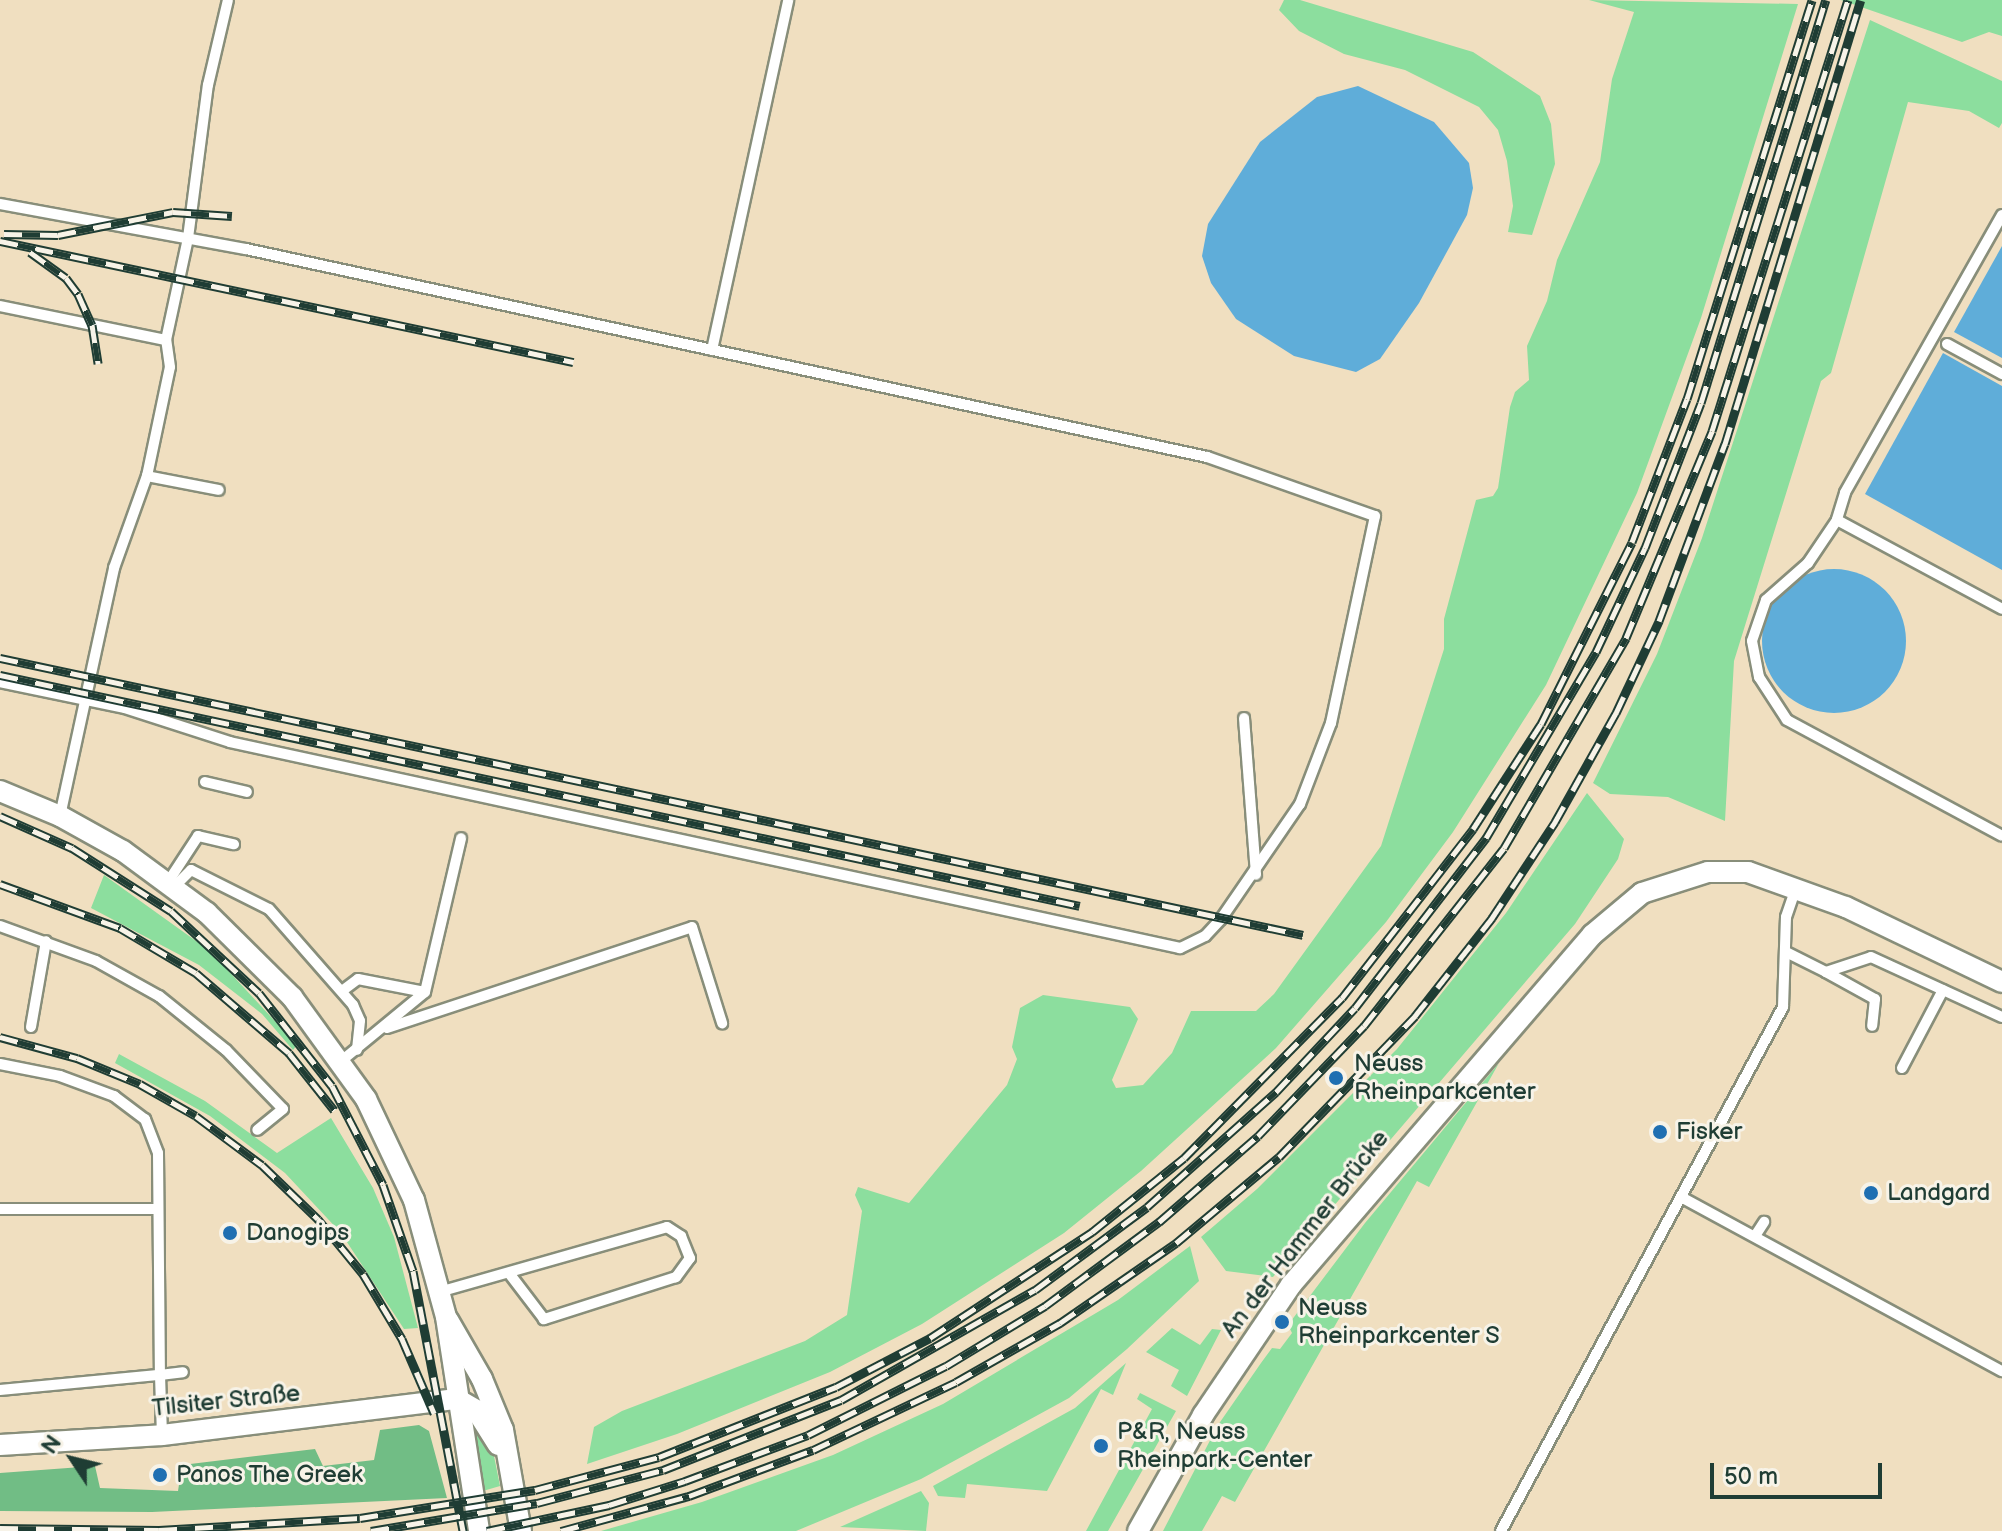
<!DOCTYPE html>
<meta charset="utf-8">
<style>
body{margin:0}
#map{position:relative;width:2002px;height:1531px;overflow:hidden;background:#f0dfc0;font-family:"Balsamiq Sans",sans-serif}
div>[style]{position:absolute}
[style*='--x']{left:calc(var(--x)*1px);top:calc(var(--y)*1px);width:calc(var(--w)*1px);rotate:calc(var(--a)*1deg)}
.green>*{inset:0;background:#8cde9e}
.forest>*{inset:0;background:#71bd85}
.water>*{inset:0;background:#5fadd9}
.round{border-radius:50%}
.roads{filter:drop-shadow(2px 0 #888e7a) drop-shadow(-2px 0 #888e7a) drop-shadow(0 2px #888e7a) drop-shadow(0 -2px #888e7a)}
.lane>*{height:10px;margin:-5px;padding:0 5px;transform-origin:5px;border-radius:5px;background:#fff}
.street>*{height:20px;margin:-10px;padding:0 10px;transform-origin:10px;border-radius:10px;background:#fff}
.rail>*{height:9px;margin-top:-4.5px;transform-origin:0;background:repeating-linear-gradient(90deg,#f7f3e8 0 18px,#1f3d34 0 36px);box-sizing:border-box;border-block:2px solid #1f3d34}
.dots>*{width:22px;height:22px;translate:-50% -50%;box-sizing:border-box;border:4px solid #f7f3e8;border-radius:50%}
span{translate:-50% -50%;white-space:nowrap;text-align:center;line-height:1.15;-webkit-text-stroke:6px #f7f3e8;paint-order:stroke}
.poi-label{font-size:24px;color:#1f3d34}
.left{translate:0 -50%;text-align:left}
.street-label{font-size:24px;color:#1f3d34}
.north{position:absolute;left:32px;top:1419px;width:80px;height:80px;-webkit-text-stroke:6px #f7f3e8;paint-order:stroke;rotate:305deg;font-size:22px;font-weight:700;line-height:32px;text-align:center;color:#1f3d34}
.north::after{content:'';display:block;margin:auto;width:28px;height:36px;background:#1f3d34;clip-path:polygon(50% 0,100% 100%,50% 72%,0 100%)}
.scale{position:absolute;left:1710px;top:1463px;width:172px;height:36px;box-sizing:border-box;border:4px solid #1f3d34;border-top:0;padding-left:10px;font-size:24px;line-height:28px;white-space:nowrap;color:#1f3d34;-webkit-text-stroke:6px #f7f3e8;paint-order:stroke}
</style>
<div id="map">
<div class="green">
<div style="clip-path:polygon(1284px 0,1300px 0,1473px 52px,1540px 96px,1551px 124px,1555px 164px,1532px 235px,1508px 232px,1513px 206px,1507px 161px,1498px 130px,1479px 107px,1405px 70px,1344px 54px,1299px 31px,1279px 10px)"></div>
<div style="clip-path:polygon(1589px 0,1798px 4px,1701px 318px,1637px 493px,1546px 685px,1453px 832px,1386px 922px,1276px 1048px,1141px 1171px,1064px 1233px,922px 1324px,830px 1372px,677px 1434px,587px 1464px,594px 1427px,622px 1411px,805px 1341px,847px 1315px,862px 1211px,855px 1195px,858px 1187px,909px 1203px,1007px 1085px,1017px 1059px,1012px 1047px,1020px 1008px,1043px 995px,1130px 1007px,1138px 1019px,1112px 1080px,1116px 1088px,1143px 1085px,1172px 1053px,1191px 1011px,1256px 1011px,1274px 994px,1381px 846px,1444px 649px,1444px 619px,1476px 500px,1493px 496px,1498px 488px,1510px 407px,1515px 392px,1529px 380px,1527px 346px,1547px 301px,1557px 260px,1600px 162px,1612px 79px,1634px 12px)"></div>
<div style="clip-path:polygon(1841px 0,2002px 0,2002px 36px,1989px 32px,1962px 42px)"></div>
<div style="clip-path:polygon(1870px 20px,2002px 81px,2002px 123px,1999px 128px,1969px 111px,1908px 102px,1831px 373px,1821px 381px,1734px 661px,1725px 821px,1668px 797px,1610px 794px,1593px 783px,1657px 654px,1702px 538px)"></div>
<div style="clip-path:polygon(1587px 793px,1624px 839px,1618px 859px,1575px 924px,1273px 1277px,1226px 1271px,1201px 1237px,1257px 1189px,1397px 1049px,1506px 913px)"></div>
<div style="clip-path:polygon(104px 875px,210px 951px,297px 1045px,293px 1050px,262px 1014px,199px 965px,91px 908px)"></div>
<div style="clip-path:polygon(119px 1054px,205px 1101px,277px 1153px,331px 1118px,373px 1188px,394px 1237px,418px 1328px,404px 1329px,341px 1233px,285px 1173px,210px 1116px,115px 1063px)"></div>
<div style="clip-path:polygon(1499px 1063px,1429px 1187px,1417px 1181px,1235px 1502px,1222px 1496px,1202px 1531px,1163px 1531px,1218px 1425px,1261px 1363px,1272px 1348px,1280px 1349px,1292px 1333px,1288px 1325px,1365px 1223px)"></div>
<div style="clip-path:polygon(1190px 1246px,1199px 1281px,1127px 1349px,1069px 1398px,921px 1479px,796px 1531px,601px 1531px,702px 1502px,833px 1455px,943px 1404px,1118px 1300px)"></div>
<div style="clip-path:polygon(1172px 1328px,1200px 1345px,1212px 1329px,1221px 1330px,1187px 1396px,1171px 1386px,1179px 1370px,1146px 1352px)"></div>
<div style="clip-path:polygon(1126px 1363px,1113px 1395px,1101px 1389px,1047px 1491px,967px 1484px,965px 1498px,938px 1496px,933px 1486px,1075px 1408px)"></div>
<div style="clip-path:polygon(1140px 1393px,1176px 1411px,1108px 1531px,1086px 1531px,1152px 1409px,1137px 1399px)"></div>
<div style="clip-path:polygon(474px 1423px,493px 1451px,500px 1486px,483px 1491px)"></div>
<div style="clip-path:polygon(921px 1491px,929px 1503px,926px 1531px,840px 1527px)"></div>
</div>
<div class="forest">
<div style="clip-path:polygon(419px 1425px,429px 1431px,447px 1498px,152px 1512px,0 1511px,0 1473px,95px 1466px,100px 1488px,178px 1491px,182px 1465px,315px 1449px,323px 1466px,374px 1460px,380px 1430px)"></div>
</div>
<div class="water">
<div style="clip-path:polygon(1358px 86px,1434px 122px,1469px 163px,1473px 188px,1467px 215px,1419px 303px,1380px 359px,1356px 372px,1294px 356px,1236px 319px,1211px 283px,1202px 256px,1208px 224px,1260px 142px,1317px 97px)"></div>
<div style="clip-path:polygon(2002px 246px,2002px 358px,1954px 332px)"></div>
<div style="clip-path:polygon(1943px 353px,2002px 386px,2002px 570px,1865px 494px)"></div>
<div class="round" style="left:1762px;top:569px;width:144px;height:144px"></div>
</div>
<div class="roads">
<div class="lane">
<div style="--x:0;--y:204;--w:250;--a:10.4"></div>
<div style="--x:246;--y:249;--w:983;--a:12.21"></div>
<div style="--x:1207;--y:457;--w:178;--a:19.4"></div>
<div style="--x:1375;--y:516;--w:212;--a:102"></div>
<div style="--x:1331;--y:723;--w:87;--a:110.9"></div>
<div style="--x:1300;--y:804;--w:140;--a:124.5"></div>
<div style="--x:1221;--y:919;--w:23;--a:133"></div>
<div style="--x:1205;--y:936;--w:28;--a:154"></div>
<div style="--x:1180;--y:948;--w:972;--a:-167.77"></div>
<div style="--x:230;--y:742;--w:110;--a:-162.1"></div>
<div style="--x:125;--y:708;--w:128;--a:-168.3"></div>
<div style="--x:2002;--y:215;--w:319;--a:119.5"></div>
<div style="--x:1845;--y:493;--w:28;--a:107"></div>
<div style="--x:1837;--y:520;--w:187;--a:28.3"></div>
<div style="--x:0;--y:306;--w:169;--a:11.6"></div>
<div style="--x:1947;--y:344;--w:63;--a:28.6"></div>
<div style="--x:712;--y:350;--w:358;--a:-77.7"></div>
<div style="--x:147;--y:476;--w:73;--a:11"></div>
<div style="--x:1837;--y:520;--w:52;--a:124"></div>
<div style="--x:1808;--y:563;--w:56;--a:138.6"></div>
<div style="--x:1766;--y:600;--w:43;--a:108.9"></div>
<div style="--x:1752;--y:641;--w:37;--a:79"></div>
<div style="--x:1759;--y:677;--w:51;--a:56.9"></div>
<div style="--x:1787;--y:720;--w:244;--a:28.3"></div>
<div style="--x:1244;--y:718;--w:157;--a:85.6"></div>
<div style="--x:205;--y:782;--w:43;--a:13.4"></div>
<div style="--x:60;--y:816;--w:254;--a:-77.7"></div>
<div style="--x:114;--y:568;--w:98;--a:-70.3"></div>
<div style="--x:147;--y:476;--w:111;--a:-78.1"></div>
<div style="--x:170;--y:367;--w:27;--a:-98"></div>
<div style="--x:166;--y:340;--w:104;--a:-77.8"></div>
<div style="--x:188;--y:238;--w:154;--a:-82.6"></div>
<div style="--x:208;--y:85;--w:87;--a:-76.8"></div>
<div style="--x:168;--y:882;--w:55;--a:-56.9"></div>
<div style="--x:198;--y:836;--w:37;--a:13"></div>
<div style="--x:174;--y:887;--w:24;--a:-45"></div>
<div style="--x:191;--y:870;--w:87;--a:26.6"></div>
<div style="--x:269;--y:909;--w:128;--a:48.8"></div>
<div style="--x:353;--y:1005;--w:17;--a:66"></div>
<div style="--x:360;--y:1021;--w:29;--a:96"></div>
<div style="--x:0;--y:926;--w:102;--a:20"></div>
<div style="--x:96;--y:961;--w:72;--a:29.1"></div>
<div style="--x:159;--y:996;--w:86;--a:38.9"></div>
<div style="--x:226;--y:1050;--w:82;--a:46"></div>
<div style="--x:283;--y:1109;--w:33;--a:141"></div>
<div style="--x:1786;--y:952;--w:45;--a:26.6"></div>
<div style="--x:1826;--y:972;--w:47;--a:-18.4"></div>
<div style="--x:1871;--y:957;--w:144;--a:24.6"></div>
<div style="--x:1826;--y:972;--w:56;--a:28.9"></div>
<div style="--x:1875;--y:999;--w:27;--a:96"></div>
<div style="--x:342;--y:991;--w:20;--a:-37"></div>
<div style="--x:358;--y:979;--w:68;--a:11"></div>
<div style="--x:31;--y:1027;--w:87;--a:-80.1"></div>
<div style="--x:387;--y:1028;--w:321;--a:-18.3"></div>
<div style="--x:692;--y:927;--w:101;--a:72.6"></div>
<div style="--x:340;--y:1062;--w:110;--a:-39.5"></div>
<div style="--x:425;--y:992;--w:158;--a:-76.8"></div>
<div style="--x:0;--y:1064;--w:61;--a:11.3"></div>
<div style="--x:60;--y:1076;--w:58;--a:20.3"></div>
<div style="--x:114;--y:1096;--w:39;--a:37"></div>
<div style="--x:145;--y:1119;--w:36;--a:69"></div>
<div style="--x:158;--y:1153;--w:222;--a:89.5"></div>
<div style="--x:160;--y:1375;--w:23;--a:-7"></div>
<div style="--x:1902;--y:1068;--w:88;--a:-62.3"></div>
<div style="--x:1681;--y:1197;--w:365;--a:28.5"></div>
<div style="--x:0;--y:1209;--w:158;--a:0"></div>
<div style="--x:1755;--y:1236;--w:17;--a:-57"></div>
<div style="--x:439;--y:1292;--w:237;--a:-15.9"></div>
<div style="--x:667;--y:1227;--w:17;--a:33"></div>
<div style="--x:681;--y:1236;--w:24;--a:68"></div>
<div style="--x:690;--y:1258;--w:24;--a:126"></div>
<div style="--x:676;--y:1277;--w:139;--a:162.3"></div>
<div style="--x:544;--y:1319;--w:58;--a:-127.3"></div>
<div style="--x:0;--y:1390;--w:161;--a:-5.4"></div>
<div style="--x:160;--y:1375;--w:60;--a:88.1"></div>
<div style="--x:1501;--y:1531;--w:595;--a:-61.71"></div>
<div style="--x:1783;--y:1007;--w:90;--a:-88.1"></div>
<div style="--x:1786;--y:917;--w:31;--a:-71"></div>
</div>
<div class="street">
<div style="--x:0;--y:791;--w:65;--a:22.6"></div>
<div style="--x:60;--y:816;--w:72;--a:29.1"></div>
<div style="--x:123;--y:851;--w:104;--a:36.4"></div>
<div style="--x:207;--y:913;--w:120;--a:44.7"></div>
<div style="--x:292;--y:997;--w:126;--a:54"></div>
<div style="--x:366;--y:1099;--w:112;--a:64.6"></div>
<div style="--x:414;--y:1200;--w:121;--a:74.7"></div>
<div style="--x:446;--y:1317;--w:217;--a:81.2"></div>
<div style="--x:448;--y:1320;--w:68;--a:60"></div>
<div style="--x:482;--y:1379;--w:55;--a:67.6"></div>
<div style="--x:503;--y:1430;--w:103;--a:79.9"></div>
<div style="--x:457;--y:1399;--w:22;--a:30"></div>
<div style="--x:476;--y:1410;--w:41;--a:57.8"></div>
<div style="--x:0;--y:1445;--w:162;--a:-3.5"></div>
<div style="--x:162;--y:1435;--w:297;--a:-7"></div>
<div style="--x:1138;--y:1531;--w:133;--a:-60.7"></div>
<div style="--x:1203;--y:1415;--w:157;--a:-55.9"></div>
<div style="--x:1291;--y:1285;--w:462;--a:-49.3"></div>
<div style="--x:1592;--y:935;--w:65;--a:-40"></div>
<div style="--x:1642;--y:893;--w:69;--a:-17.7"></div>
<div style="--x:1708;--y:872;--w:40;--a:0"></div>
<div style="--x:1748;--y:872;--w:104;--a:19.7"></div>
<div style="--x:1846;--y:907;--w:173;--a:25.7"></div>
</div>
</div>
<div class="rail">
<div style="--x:4;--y:234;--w:54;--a:1.1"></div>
<div style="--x:58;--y:235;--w:117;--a:-11.3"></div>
<div style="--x:173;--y:212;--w:59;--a:3.9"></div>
<div style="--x:0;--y:241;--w:586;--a:11.92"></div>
<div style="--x:30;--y:252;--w:44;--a:35.8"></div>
<div style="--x:66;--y:278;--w:20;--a:53"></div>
<div style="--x:78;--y:294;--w:34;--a:66"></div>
<div style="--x:92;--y:325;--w:39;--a:81"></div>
<div style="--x:0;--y:658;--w:1332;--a:12"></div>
<div style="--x:0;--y:675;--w:1104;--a:12.07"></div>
<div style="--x:0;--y:816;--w:79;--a:24"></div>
<div style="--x:72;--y:848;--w:117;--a:32.5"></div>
<div style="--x:171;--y:911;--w:120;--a:43"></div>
<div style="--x:259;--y:993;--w:118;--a:51.9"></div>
<div style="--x:332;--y:1086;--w:111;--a:62.7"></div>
<div style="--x:383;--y:1185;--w:91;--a:70.8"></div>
<div style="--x:413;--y:1271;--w:265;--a:79.1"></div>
<div style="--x:0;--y:884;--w:128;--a:20.1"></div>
<div style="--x:120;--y:928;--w:88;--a:30.6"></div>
<div style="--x:196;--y:973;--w:123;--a:40.7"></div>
<div style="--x:289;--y:1053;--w:73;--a:51.7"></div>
<div style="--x:0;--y:1037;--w:80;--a:15.3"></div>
<div style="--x:77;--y:1058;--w:68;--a:22.4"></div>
<div style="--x:140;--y:1084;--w:64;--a:29.7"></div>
<div style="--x:196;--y:1116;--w:82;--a:36.6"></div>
<div style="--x:262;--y:1165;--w:78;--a:44"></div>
<div style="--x:318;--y:1219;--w:71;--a:50.7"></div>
<div style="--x:363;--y:1274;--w:76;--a:59"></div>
<div style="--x:402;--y:1339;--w:81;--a:66.6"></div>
<div style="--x:0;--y:1528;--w:159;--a:0.7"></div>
<div style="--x:159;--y:1530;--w:201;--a:-3.4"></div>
<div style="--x:360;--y:1518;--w:177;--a:-9.1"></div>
<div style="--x:535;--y:1490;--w:128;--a:-14.9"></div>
<div style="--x:659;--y:1457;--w:190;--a:-21.6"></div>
<div style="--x:836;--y:1387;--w:106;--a:-27.5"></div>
<div style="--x:930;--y:1338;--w:194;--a:-33.2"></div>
<div style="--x:1092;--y:1232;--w:118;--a:-38.8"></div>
<div style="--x:1184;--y:1158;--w:225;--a:-45.4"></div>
<div style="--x:1342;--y:998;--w:214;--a:-52.2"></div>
<div style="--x:1473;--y:829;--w:125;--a:-57.1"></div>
<div style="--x:1541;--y:724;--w:203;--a:-63.4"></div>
<div style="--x:1632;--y:542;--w:153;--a:-69"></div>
<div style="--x:1687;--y:399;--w:418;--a:-72.6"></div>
<div style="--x:371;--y:1531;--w:168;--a:-9.6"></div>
<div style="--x:537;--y:1503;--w:130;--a:-14.7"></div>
<div style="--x:663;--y:1470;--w:191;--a:-21.5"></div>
<div style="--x:841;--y:1400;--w:223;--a:-29.6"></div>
<div style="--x:1035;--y:1290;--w:139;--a:-36.5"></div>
<div style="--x:1147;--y:1207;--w:173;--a:-41.7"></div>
<div style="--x:1276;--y:1092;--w:115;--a:-46.8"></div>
<div style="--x:1355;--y:1008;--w:215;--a:-52.4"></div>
<div style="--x:1486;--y:838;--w:216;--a:-59.4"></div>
<div style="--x:1596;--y:652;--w:115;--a:-64.8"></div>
<div style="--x:1645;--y:548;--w:155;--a:-68.9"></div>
<div style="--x:1701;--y:403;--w:422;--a:-72.8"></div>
<div style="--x:487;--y:1531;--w:125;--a:-12"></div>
<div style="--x:609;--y:1505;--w:80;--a:-17.5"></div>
<div style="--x:685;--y:1481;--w:131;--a:-20.5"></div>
<div style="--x:808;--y:1435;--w:154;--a:-26.6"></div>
<div style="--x:946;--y:1366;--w:116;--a:-31.2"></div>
<div style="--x:1045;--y:1306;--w:142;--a:-36.4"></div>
<div style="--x:1159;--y:1222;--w:131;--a:-41"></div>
<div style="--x:1258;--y:1136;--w:153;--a:-46.1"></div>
<div style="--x:1364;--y:1026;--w:226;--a:-51.8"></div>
<div style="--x:1504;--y:848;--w:243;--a:-59.8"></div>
<div style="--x:1626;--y:638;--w:224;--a:-67.4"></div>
<div style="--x:1712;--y:431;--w:452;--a:-72.5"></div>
<div style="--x:561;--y:1531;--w:133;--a:-15.3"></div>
<div style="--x:689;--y:1496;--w:132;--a:-20.4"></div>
<div style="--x:813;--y:1450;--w:158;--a:-25.4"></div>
<div style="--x:956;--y:1382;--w:120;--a:-29.6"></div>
<div style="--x:1060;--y:1323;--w:141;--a:-34.6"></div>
<div style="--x:1176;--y:1243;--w:134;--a:-39.9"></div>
<div style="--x:1279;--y:1157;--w:196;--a:-46"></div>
<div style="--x:1415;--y:1016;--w:125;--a:-51.8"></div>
<div style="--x:1492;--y:918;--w:115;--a:-56.7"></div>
<div style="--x:1555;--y:822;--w:125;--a:-60.8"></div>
<div style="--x:1616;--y:713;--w:102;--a:-64.9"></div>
<div style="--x:1659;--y:621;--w:189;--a:-69.6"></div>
<div style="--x:1725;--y:444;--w:464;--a:-73"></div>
</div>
<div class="dots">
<div style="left:1336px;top:1078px;background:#1f6fb2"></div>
<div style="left:1660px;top:1132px;background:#1f6fb2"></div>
<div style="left:1871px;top:1193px;background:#1f6fb2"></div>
<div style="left:230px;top:1233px;background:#1f6fb2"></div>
<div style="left:1282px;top:1322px;background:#1f6fb2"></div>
<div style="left:1101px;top:1446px;background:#1f6fb2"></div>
<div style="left:160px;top:1475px;background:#1f6fb2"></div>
</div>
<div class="poi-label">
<span class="left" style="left:1354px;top:1078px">Neuss<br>Rheinparkcenter</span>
<span class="left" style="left:1676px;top:1132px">Fisker</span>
<span class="left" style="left:1887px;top:1193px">Landgard</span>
<span class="left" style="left:246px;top:1233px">Danogips</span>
<span class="left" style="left:1298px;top:1322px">Neuss<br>Rheinparkcenter S</span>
<span class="left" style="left:1117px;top:1446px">P&amp;R, Neuss<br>Rheinpark-Center</span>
<span class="left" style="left:176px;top:1475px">Panos The Greek</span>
</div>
<div class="street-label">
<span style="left:1305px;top:1234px;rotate:-52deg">An der Hammer Brücke</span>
<span style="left:226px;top:1401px;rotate:-6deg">Tilsiter Straße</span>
</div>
<div class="north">N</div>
<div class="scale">50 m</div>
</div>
